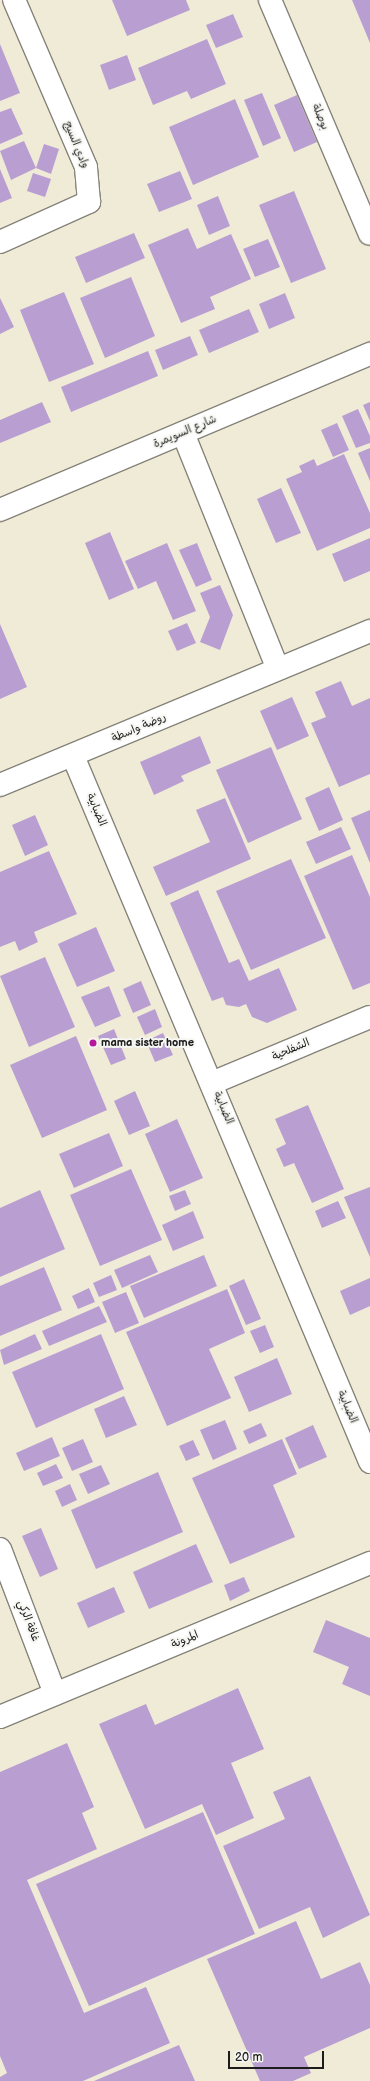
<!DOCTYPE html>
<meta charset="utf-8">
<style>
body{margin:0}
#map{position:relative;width:370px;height:2081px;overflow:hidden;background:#f0ebd7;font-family:"Balsamiq Sans","Playpen Sans Arabic",sans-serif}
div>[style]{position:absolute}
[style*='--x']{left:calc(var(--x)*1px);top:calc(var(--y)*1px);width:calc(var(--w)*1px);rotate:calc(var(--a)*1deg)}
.building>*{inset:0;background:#b99fd1}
.roads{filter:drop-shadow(1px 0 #86847a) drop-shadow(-1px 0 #86847a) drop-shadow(0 1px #86847a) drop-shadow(0 -1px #86847a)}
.minor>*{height:22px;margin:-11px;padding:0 11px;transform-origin:11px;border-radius:11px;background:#fff}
.tertiary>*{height:22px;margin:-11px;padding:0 11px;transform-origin:11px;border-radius:11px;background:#fff}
.dots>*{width:11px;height:11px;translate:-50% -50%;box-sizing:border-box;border:2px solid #f6f6f2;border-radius:50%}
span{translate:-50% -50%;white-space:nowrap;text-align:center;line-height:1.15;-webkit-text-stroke:4px #f6f6f2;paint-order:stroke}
.street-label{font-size:11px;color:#1c1c1c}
.poi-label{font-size:11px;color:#1c1c1c;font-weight:700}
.left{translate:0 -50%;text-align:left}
.scale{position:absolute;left:228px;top:2051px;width:96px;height:18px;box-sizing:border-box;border:2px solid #1c1c1c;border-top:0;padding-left:5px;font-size:12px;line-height:14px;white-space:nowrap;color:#1c1c1c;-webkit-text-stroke:3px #f6f6f2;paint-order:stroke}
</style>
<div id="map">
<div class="building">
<div style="clip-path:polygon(112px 0,186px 0,190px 10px,127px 36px)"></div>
<div style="clip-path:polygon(352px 0,370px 0,370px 43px)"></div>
<div style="clip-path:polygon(233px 14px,243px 37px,216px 48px,206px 25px)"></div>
<div style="clip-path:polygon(207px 39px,226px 84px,191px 99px,187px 91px,153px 105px,138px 68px)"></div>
<div style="clip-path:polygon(0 44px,20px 93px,0 101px)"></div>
<div style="clip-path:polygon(127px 55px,136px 80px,109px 90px,100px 65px)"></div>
<div style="clip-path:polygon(262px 93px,281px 138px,263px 146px,244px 100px)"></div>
<div style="clip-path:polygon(297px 95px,317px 142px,294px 152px,274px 105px)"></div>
<div style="clip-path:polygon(235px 99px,259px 157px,193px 185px,169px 127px)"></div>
<div style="clip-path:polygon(11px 108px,23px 134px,0 144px,0 112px)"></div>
<div style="clip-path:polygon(24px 141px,36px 168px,44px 144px,59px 149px,51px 174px,36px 168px,11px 180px,0 151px)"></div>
<div style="clip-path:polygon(0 169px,12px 198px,0 203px)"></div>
<div style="clip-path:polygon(180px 171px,192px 199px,159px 212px,147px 184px)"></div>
<div style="clip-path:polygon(33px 173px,51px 179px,45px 197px,27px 191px)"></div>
<div style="clip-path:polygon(294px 191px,326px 269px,291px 283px,259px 205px)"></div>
<div style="clip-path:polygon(218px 196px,230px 226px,209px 235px,197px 205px)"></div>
<div style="clip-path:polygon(188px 228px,197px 249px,231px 234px,251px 279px,210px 297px,215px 309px,181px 323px,148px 245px)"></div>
<div style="clip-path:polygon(134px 233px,145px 258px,86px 283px,75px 257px)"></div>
<div style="clip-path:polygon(268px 239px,280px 267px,255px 277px,243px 249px)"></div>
<div style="clip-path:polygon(131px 277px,155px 336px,105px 358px,80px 298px)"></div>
<div style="clip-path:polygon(64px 292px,94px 364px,49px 382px,20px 310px)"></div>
<div style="clip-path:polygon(285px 293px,295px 318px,269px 329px,259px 304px)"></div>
<div style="clip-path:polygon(0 298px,14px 327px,0 334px)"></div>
<div style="clip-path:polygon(249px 309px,259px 332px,209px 353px,199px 330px)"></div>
<div style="clip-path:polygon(190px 336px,198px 355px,163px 370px,155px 350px)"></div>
<div style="clip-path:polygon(148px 351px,158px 376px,71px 412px,61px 387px)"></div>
<div style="clip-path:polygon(42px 402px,51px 422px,0 443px,0 420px)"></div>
<div style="clip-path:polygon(370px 402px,370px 421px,363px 405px)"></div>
<div style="clip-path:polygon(358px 409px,370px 436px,370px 443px,356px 448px,342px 416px)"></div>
<div style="clip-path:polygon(337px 423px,349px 450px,333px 457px,321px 430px)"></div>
<div style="clip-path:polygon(370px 448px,370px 481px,358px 453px)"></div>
<div style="clip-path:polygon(344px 454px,370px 513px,370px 528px,317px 551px,286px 479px,302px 472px,299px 466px,314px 459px,317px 466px)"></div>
<div style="clip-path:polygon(281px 488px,301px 533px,276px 543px,257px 499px)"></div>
<div style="clip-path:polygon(110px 532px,134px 589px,109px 600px,85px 543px)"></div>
<div style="clip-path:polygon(370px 538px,370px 571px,344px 582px,332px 554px)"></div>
<div style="clip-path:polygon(167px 543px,196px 611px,173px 620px,156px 581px,138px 589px,125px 561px)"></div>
<div style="clip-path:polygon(197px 543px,212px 580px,196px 587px,179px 550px)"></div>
<div style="clip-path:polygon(220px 585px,233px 615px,220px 650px,200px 642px,210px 617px,200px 593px)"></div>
<div style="clip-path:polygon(187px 623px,196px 643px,177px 651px,168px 631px)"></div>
<div style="clip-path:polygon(0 624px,27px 687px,0 699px)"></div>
<div style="clip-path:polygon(341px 681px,352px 706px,370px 698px,370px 774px,339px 787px,311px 723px,326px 717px,315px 692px)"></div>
<div style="clip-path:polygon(292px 697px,309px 736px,277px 750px,260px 711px)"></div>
<div style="clip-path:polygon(200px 736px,211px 763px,181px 776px,184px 781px,154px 795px,140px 762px)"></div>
<div style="clip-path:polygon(271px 747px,302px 819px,248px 843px,216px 770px)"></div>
<div style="clip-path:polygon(329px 787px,343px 820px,319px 831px,305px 798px)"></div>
<div style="clip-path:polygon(225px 798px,251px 859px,166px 896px,153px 867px,210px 842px,196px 810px)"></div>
<div style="clip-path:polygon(370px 810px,370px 863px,351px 818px)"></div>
<div style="clip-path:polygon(35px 815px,48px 845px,25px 856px,12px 825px)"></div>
<div style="clip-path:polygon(341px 827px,351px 849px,316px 864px,306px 842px)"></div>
<div style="clip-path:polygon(49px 851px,77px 914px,34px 932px,38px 942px,19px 951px,15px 941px,0 947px,0 872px)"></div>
<div style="clip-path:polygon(352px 855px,370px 897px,370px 983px,353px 990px,304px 876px)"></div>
<div style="clip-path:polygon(291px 859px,326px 938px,251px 970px,216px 891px)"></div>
<div style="clip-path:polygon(198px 890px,229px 963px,239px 959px,249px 981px,279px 968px,297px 1010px,267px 1023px,252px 1017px,246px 1004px,239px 1007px,226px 1005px,223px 997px,212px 1001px,170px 903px)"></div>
<div style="clip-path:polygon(96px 927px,115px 971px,77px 987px,58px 944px)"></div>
<div style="clip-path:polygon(45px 957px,75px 1027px,29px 1047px,0 976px)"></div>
<div style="clip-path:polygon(141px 981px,151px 1005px,133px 1013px,123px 989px)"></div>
<div style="clip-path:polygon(109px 986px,121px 1016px,95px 1027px,81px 997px)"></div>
<div style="clip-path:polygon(155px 1009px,162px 1027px,145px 1035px,137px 1017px)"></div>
<div style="clip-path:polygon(114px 1029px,126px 1059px,111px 1065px,98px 1036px)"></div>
<div style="clip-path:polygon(163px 1033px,173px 1055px,155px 1062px,146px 1041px)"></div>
<div style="clip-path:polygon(76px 1036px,107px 1110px,42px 1138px,10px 1065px)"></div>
<div style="clip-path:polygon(135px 1091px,150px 1126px,129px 1135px,114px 1101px)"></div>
<div style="clip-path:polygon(308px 1105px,344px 1189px,312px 1203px,294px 1163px,284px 1167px,276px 1149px,286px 1144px,275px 1119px)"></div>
<div style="clip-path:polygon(177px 1119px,203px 1178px,170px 1192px,145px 1134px)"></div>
<div style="clip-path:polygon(109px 1133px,123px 1166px,74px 1188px,59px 1154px)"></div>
<div style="clip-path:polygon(131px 1169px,162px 1240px,100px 1266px,70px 1195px)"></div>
<div style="clip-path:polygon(370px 1187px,370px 1257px,344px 1197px)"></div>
<div style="clip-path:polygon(40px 1190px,65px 1249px,0 1277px,0 1208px)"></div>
<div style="clip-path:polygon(185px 1190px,191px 1204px,175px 1211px,169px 1196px)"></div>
<div style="clip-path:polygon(338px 1201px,346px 1218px,322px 1228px,315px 1211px)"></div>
<div style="clip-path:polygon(193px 1211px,204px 1238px,173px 1251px,162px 1225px)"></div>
<div style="clip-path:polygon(150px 1255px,158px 1272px,122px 1288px,114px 1270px)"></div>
<div style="clip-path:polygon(204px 1255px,217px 1286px,144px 1318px,130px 1286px)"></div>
<div style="clip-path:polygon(44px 1267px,62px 1310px,0 1336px,0 1286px)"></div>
<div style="clip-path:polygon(111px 1275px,117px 1290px,99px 1297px,93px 1283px)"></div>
<div style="clip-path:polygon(370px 1278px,370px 1306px,350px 1315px,340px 1291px)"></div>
<div style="clip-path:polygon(244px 1279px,261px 1319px,246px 1325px,229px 1286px)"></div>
<div style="clip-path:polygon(89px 1288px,95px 1302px,78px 1309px,72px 1296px)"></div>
<div style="clip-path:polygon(227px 1289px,245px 1333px,209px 1349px,231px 1398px,167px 1426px,126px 1332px)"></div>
<div style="clip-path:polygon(126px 1292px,139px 1323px,115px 1333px,102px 1302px)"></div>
<div style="clip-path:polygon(99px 1306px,107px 1322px,49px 1346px,42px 1331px)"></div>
<div style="clip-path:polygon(265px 1325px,274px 1347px,260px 1353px,250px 1331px)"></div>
<div style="clip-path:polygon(35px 1334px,42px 1349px,4px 1365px,0 1350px)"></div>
<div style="clip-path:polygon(101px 1334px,124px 1389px,36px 1428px,12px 1372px)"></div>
<div style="clip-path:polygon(277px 1358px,292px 1394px,249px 1412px,234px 1377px)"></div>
<div style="clip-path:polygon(124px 1396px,137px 1425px,106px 1438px,94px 1409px)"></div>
<div style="clip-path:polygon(225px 1420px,237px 1449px,213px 1460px,200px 1430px)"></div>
<div style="clip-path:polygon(261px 1423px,267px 1436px,249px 1444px,243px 1431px)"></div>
<div style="clip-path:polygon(313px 1425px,327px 1457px,299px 1469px,285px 1438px)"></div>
<div style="clip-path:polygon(52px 1437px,60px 1456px,24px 1471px,16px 1453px)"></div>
<div style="clip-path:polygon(83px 1439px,93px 1462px,72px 1471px,62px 1448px)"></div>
<div style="clip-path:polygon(282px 1439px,297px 1474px,273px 1485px,295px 1537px,230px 1564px,192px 1478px)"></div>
<div style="clip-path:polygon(193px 1440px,200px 1455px,186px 1461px,179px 1446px)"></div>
<div style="clip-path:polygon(56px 1464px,63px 1478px,43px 1486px,37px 1473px)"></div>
<div style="clip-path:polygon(101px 1465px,110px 1484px,88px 1494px,79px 1474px)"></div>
<div style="clip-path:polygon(158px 1472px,183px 1532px,96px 1569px,71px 1510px)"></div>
<div style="clip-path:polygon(70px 1484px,77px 1500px,62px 1507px,55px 1491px)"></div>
<div style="clip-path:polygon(41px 1528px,58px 1569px,40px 1577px,22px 1536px)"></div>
<div style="clip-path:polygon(196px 1544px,213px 1582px,149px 1609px,133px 1572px)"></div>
<div style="clip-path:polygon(244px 1577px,250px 1591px,230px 1601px,224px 1585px)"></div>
<div style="clip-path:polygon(114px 1587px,125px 1612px,88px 1628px,77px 1603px)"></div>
<div style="clip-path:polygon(326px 1620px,370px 1638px,370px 1696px,342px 1684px,349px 1667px,313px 1652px)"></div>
<div style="clip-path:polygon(238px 1688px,264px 1749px,231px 1763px,254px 1818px,216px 1835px,202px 1804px,145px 1829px,99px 1724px,146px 1704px,155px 1725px)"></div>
<div style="clip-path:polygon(67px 1743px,94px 1807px,82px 1813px,97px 1849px,27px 1880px,84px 2013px,146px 1987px,170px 2043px,83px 2081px,0 2081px,0 2077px,7px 2073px,0 2056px,0 1772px)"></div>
<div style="clip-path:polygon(310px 1776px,370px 1915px,323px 1938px,310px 1907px,259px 1929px,223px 1846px,285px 1819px,273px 1792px)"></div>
<div style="clip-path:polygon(203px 1812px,255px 1934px,89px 2006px,36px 1884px)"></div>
<div style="clip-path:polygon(296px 1921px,321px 1979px,360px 1962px,370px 1985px,370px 2028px,304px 2057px,311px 2073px,293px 2081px,260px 2081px,207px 1959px)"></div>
<div style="clip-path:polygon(179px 2045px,195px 2081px,94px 2081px)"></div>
</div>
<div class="roads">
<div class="minor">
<div style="--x:270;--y:0;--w:254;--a:66.9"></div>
<div style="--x:0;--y:242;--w:98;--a:-24.2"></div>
<div style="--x:89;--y:202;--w:35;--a:-95"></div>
<div style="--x:86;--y:167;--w:182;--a:-113.3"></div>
<div style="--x:183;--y:433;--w:254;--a:68.1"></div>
<div style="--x:73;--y:756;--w:766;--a:67.18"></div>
<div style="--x:0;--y:785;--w:401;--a:-22.6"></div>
<div style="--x:212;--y:1083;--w:171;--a:-22.7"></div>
<div style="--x:0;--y:1549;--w:155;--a:69.2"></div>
<div style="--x:0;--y:1717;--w:401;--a:-22.6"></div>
</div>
<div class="tertiary">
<div style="--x:0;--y:510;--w:402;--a:-22.9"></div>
</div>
</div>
<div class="dots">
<div style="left:93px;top:1043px;background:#b5179e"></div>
</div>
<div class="street-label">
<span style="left:320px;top:117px;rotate:67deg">بوصلة</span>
<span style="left:76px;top:145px;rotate:68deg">وادي السيج</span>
<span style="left:185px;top:432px;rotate:-23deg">شارع السويمرة</span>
<span style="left:139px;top:728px;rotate:-23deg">روضة واسطة</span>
<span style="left:96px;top:810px;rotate:67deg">الضبابية</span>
<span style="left:291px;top:1050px;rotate:-23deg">الشفلحية</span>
<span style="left:223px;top:1108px;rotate:67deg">الضبابية</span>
<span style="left:347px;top:1407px;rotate:67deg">الضبابية</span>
<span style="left:28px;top:1621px;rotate:69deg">غافة الركي</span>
<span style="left:185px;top:1640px;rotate:-23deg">المرونة</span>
</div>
<div class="poi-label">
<span class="left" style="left:101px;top:1043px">mama sister home</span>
</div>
<div class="scale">20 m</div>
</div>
